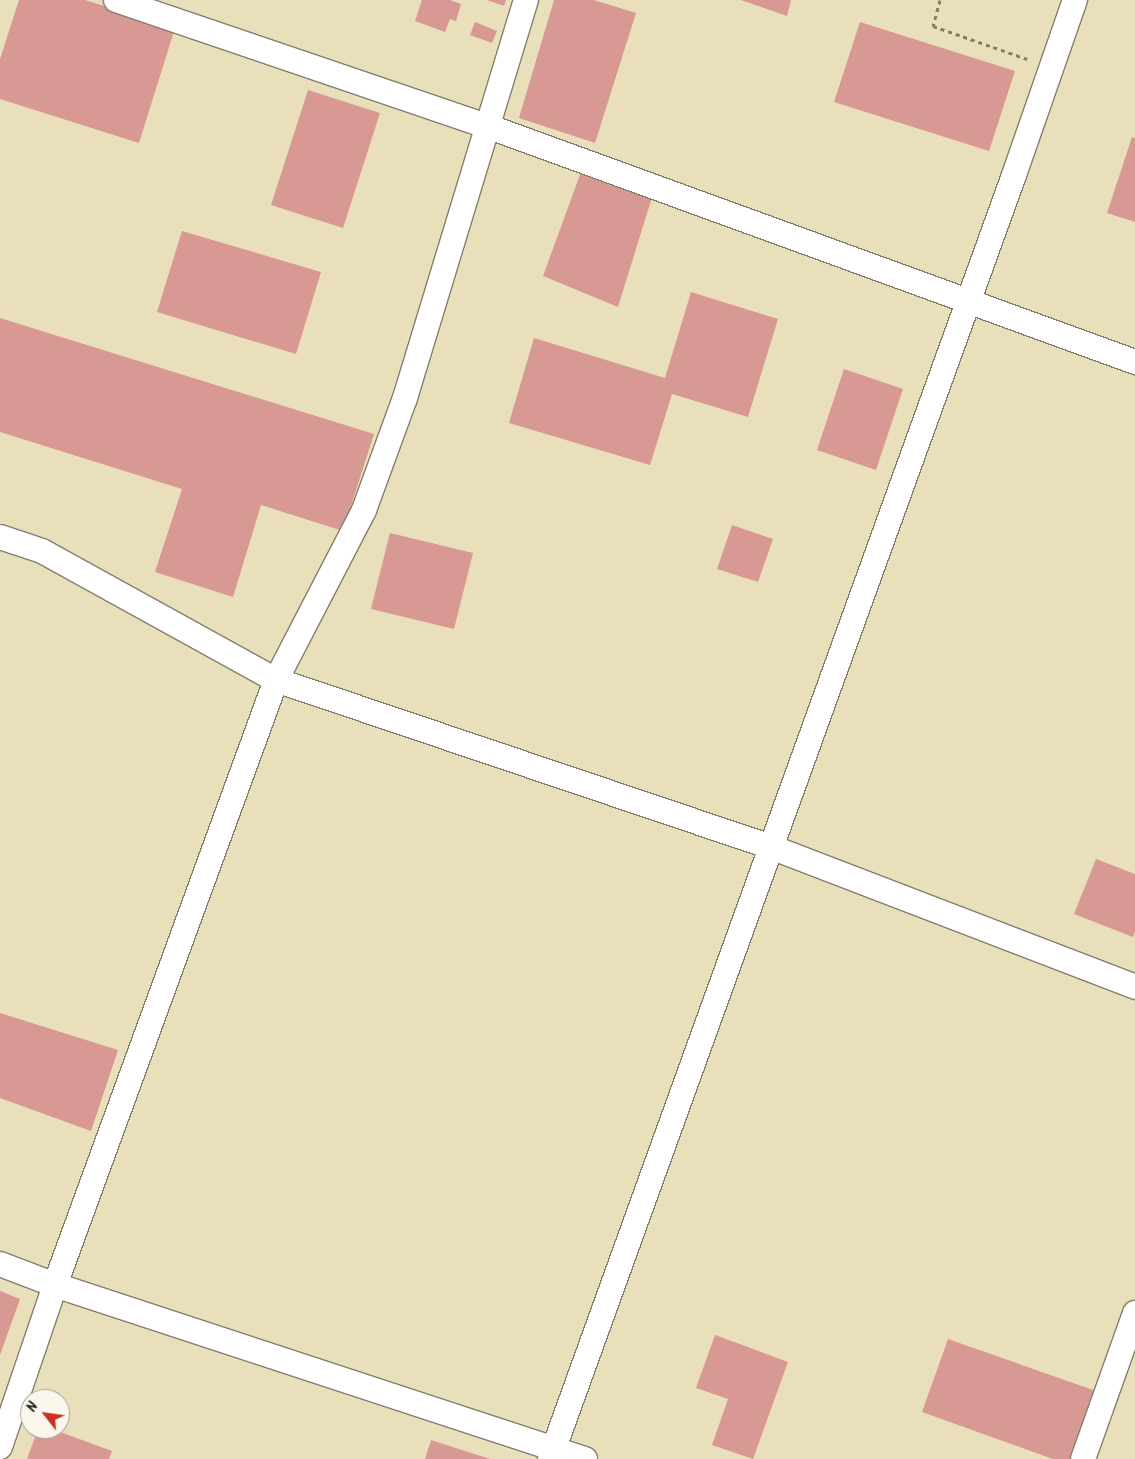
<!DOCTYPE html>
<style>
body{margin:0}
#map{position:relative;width:1135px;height:1459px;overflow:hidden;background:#eadfbb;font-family:Kalam,sans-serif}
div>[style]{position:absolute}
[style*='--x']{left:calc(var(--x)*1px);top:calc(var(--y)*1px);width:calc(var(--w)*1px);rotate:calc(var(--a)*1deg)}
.building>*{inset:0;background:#d89893}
.path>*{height:3px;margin-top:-1.5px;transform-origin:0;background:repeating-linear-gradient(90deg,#837e6c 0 4px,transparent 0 8px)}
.roads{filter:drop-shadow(1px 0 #837e6c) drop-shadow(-1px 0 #837e6c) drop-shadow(0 1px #837e6c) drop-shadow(0 -1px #837e6c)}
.street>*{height:24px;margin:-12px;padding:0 12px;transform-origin:12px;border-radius:12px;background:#fff}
span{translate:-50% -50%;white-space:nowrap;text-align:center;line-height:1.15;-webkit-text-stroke:4px #fbf7ec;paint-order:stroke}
.north{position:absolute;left:20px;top:1389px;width:50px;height:50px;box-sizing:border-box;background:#fbf7ec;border:1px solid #a29f99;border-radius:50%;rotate:300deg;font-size:14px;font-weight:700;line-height:20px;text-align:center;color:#1c1c1c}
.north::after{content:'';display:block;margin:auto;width:18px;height:22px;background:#c8321e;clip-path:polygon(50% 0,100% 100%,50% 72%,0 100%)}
</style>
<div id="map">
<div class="building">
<div style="clip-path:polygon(19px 0,85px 0,175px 28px,139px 143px,0 99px,0 59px)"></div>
<div style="clip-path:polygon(422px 0,450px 0,461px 4px,456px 21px,450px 19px,445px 32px,415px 21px)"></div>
<div style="clip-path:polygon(487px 0,506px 0,504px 6px)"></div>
<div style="clip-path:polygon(554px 0,594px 0,636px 13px,595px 143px,519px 118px)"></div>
<div style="clip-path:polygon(741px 0,791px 0,787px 16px)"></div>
<div style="clip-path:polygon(475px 22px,497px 31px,492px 43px,470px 35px)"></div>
<div style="clip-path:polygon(860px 22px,1015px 71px,989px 151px,834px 102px)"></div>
<div style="clip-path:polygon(308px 90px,380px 113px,343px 228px,271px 205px)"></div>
<div style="clip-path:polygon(1132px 137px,1135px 138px,1135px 222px,1107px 213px)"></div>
<div style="clip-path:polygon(581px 172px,653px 194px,618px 307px,543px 276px)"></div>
<div style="clip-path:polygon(182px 231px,321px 272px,296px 354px,157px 312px)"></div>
<div style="clip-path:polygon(691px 292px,778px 319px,748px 417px,672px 394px,650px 465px,509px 423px,534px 338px,665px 378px)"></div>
<div style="clip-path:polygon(0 318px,374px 434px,343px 531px,261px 505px,233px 597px,155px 572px,182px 489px,0 432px)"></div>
<div style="clip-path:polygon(844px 369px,903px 389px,876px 470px,817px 450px)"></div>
<div style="clip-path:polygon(732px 525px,773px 539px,758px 582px,717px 569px)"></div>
<div style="clip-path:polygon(390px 533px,473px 553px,454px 629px,371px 609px)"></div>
<div style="clip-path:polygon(1096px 859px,1135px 874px,1135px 931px,1133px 937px,1074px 914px)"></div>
<div style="clip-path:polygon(0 1013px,118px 1050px,91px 1131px,0 1098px)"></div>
<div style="clip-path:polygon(0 1291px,20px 1299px,0 1355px)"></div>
<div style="clip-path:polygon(715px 1335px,788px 1362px,753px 1459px,712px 1445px,728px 1399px,696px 1388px)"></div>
<div style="clip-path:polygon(948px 1339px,1096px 1391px,1071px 1459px,1053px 1459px,922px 1412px)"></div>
<div style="clip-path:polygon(38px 1429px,52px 1429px,112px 1451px,109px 1459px,27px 1459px)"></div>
<div style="clip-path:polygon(431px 1440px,490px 1459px,425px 1459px)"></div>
</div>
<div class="path">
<div style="--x:940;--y:0;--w:27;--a:105"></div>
<div style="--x:933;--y:26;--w:103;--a:19.3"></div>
</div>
<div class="roads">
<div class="street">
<div style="--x:116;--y:0;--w:392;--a:18.8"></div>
<div style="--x:487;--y:126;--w:690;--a:20.01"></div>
<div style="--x:0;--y:537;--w:44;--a:18.4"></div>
<div style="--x:42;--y:551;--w:267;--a:28.9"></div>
<div style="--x:276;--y:680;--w:522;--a:18.64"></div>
<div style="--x:771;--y:847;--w:390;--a:21"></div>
<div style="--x:0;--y:1264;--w:59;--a:20.9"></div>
<div style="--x:55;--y:1285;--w:558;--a:18.18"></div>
<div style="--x:0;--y:1447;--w:171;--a:-71.2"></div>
<div style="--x:55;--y:1285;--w:644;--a:-69.93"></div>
<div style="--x:276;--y:680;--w:191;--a:-62.6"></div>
<div style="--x:364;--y:510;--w:119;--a:-69.9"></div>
<div style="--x:405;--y:398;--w:416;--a:-73.1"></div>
<div style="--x:550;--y:1459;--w:1365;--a:-70.13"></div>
<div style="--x:1014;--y:175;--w:185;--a:-70.8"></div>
<div style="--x:1083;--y:1459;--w:155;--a:-70.4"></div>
</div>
</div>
<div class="north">N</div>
</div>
